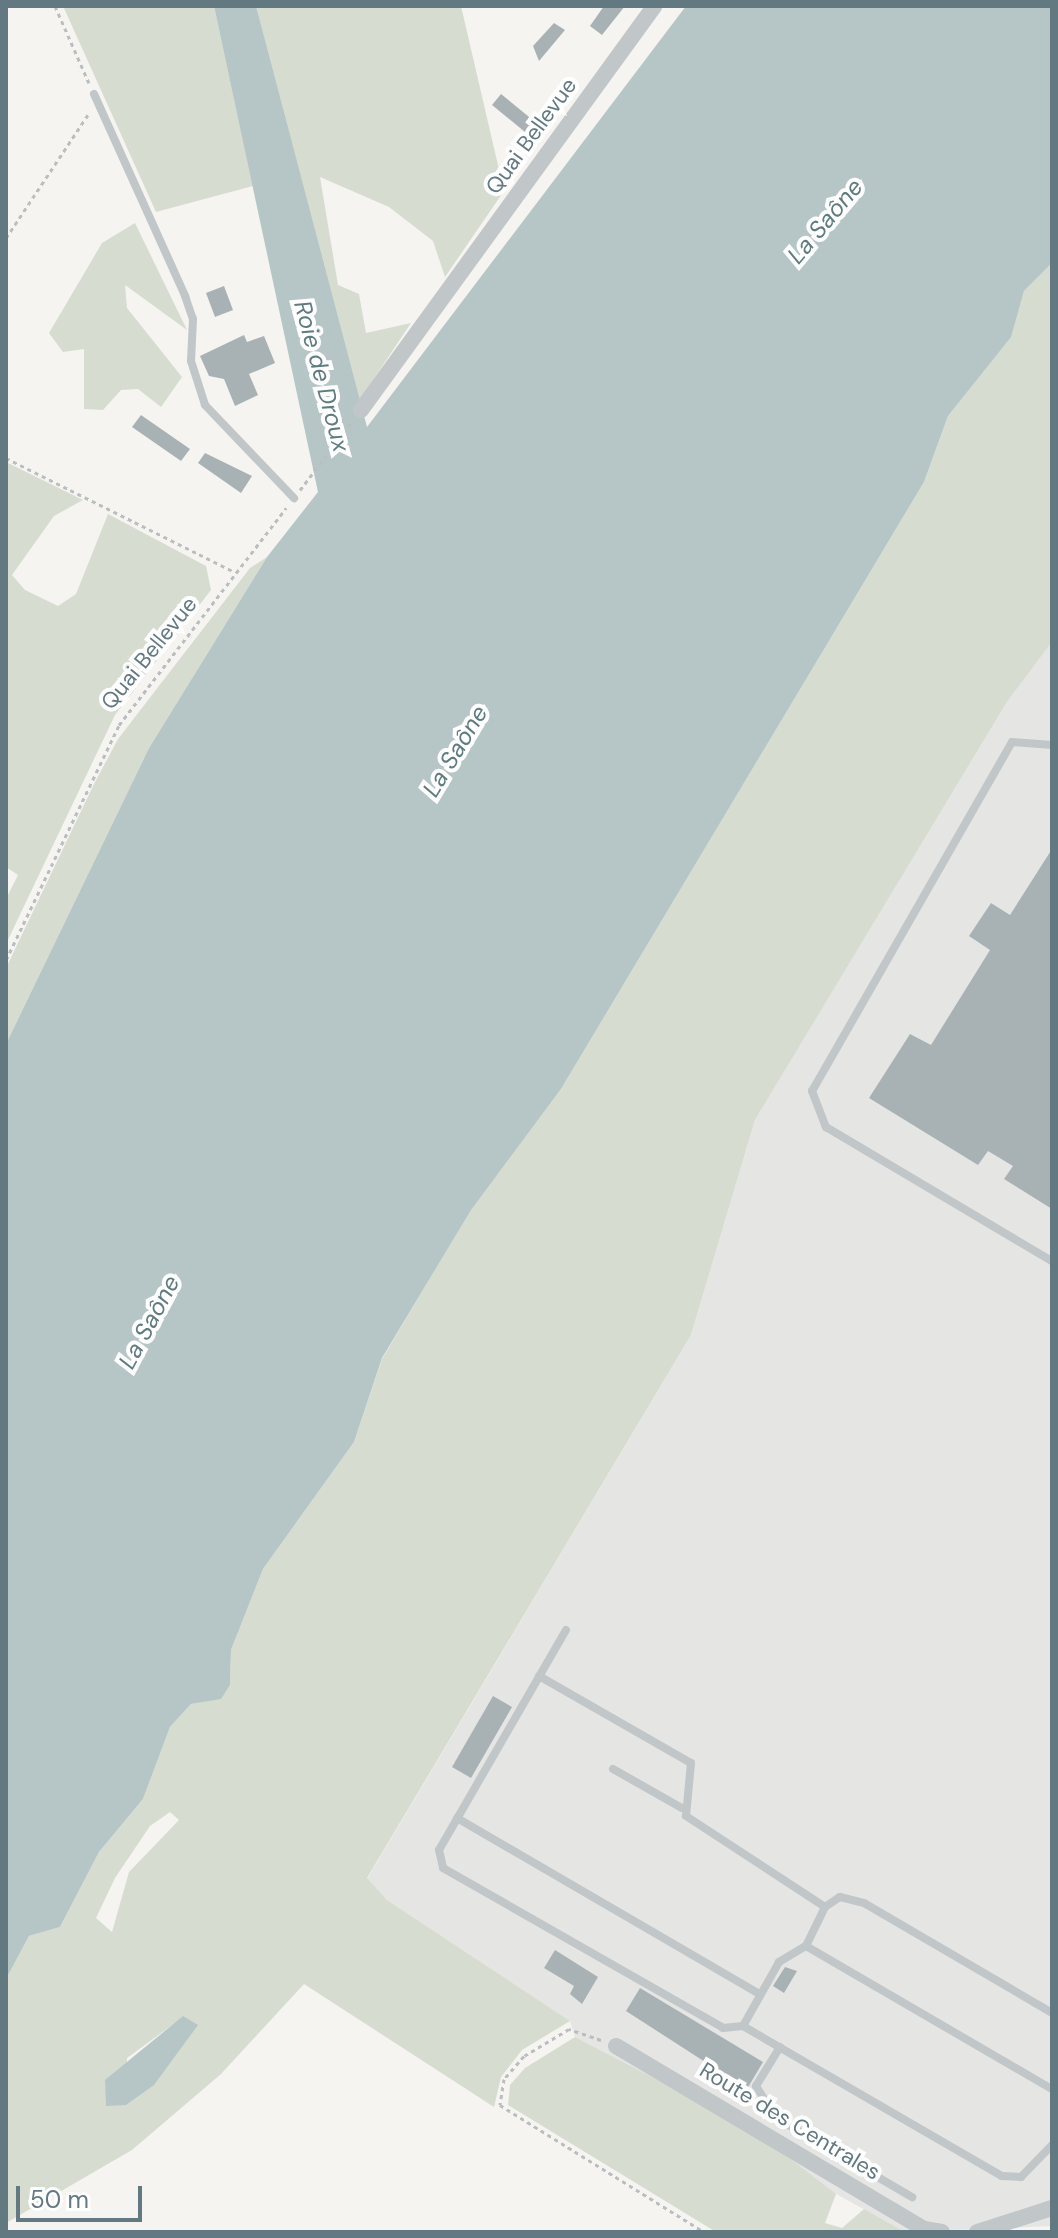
<!DOCTYPE html>
<meta charset="utf-8">
<style>
body{margin:0}
#map{position:relative;width:1058px;height:2238px;overflow:hidden;background:#f5f4f0;font-family:"DM Sans",sans-serif}
div>[style]{position:absolute}
[style*='--x']{left:calc(var(--x)*1px);top:calc(var(--y)*1px);width:calc(var(--w)*1px);rotate:calc(var(--a)*1deg)}
.built>*{inset:0;background:#e5e5e4}
.green>*{inset:0;background:#d7dcd1}
.water>*{inset:0;background:#b6c6c7}
.building>*{inset:0;background:#a8b2b5}
.path>*{height:3px;margin-top:-1.5px;transform-origin:0;background:repeating-linear-gradient(90deg,#bbbebf 0 4px,transparent 0 8px)}
.lane>*{height:8px;margin:-4px;padding:0 4px;transform-origin:4px;border-radius:4px;background:#c1c6c8}
.street>*{height:16px;margin:-8px;padding:0 8px;transform-origin:8px;border-radius:8px;background:#c1c6c8}
span{translate:-50% -50%;white-space:nowrap;text-align:center;line-height:1.15;-webkit-text-stroke:8px #fff;paint-order:stroke}
.street-label{font-size:22px;color:#637982}
.water-label{font-size:24px;color:#5e7c7f;font-style:italic}
.frame{position:absolute;inset:0;border:8px solid #637982;pointer-events:none}
.scale{position:absolute;left:16px;top:2186px;width:126px;height:36px;box-sizing:border-box;border:4px solid #637982;border-top:0;padding-left:10px;font-size:24px;line-height:28px;white-space:nowrap;color:#637982;-webkit-text-stroke:6px #fff;paint-order:stroke}
</style>
<div id="map">
<div class="built">
<div style="clip-path:polygon(1052px 642px,1052px 2226px,905px 2232px,820px 2185px,749px 2127px,575px 2037px,570px 2021px,387px 1900px,367px 1879px,691px 1335px,755px 1120px,1007px 702px)"></div>
</div>
<div class="green">
<div style="clip-path:polygon(63px 6px,214px 6px,253px 186px,156px 212px)"></div>
<div style="clip-path:polygon(256px 6px,461px 6px,504px 191px,445px 277px,433px 241px,389px 207px,320px 177px,338px 285px,359px 294px,366px 333px,411px 323px,357px 404px)"></div>
<div style="clip-path:polygon(135px 223px,187px 330px,125px 285px,127px 308px,182px 377px,161px 407px,138px 389px,121px 390px,103px 410px,84px 409px,84px 349px,63px 352px,49px 333px,102px 243px)"></div>
<div style="clip-path:polygon(evenodd,1052px 263px,1052px 642px,1007px 702px,755px 1120px,691px 1335px,367px 1878px,387px 1900px,570px 2021px,522px 2050px,501px 2077px,494px 2107px,304px 1984px,221px 2074px,132px 2150px,6px 2223px,6px 1979px,29px 1936px,60px 1927px,99px 1852px,143px 1799px,170px 1727px,191px 1704px,221px 1698px,230px 1685px,231px 1650px,263px 1569px,354px 1442px,382px 1359px,471px 1209px,561px 1089px,924px 482px,948px 416px,1010px 337px,1024px 291px,1052px 263px,170px 1812px,179px 1820px,129px 1872px,112px 1932px,96px 1918px,115px 1878px,150px 1826px,170px 1812px,1052px 263px,183px 2017px,126px 2105px,127px 2058px,183px 2017px)"></div>
<div style="clip-path:polygon(6px 462px,83px 500px,54px 516px,12px 575px,25px 590px,58px 606px,76px 594px,108px 514px,206px 566px,211px 590px,115px 715px,6px 944px,6px 899px,18px 875px,6px 867px)"></div>
<div style="clip-path:polygon(267px 557px,149px 748px,6px 1044px,6px 968px,94px 784px,118px 739px,250px 568px)"></div>
<div style="clip-path:polygon(575px 2037px,749px 2127px,836px 2194px,825px 2223px,842px 2228px,864px 2209px,905px 2232px,716px 2232px,508px 2105px,510px 2085px,525px 2068px)"></div>
</div>
<div class="water">
<div style="clip-path:polygon(214px 6px,256px 6px,367px 427px,686px 6px,1052px 6px,1052px 263px,1024px 291px,1011px 337px,948px 416px,924px 482px,561px 1089px,471px 1210px,382px 1358px,354px 1442px,263px 1569px,231px 1650px,230px 1685px,221px 1699px,191px 1704px,170px 1727px,143px 1799px,99px 1852px,60px 1927px,29px 1936px,6px 1979px,6px 1044px,149px 748px,267px 557px,318px 492px)"></div>
<div style="clip-path:polygon(183px 2016px,198px 2025px,154px 2085px,126px 2105px,106px 2106px,105px 2080px)"></div>
</div>
<div class="building">
<div style="clip-path:polygon(604px 6px,625px 6px,602px 35px,590px 26px)"></div>
<div style="clip-path:polygon(554px 23px,565px 30px,539px 61px,533px 46px)"></div>
<div style="clip-path:polygon(501px 94px,534px 121px,525px 132px,492px 105px)"></div>
<div style="clip-path:polygon(224px 286px,233px 310px,215px 317px,206px 293px)"></div>
<div style="clip-path:polygon(244px 335px,247px 342px,264px 336px,275px 363px,249px 374px,258px 395px,235px 406px,224px 379px,209px 376px,200px 356px)"></div>
<div style="clip-path:polygon(141px 415px,190px 449px,181px 461px,132px 427px)"></div>
<div style="clip-path:polygon(205px 453px,252px 476px,241px 493px,198px 463px)"></div>
<div style="clip-path:polygon(1052px 849px,1052px 1209px,1004px 1179px,1013px 1166px,988px 1151px,978px 1165px,869px 1098px,910px 1034px,931px 1045px,990px 950px,969px 936px,991px 903px,1010px 915px)"></div>
<div style="clip-path:polygon(493px 1696px,512px 1707px,471px 1778px,452px 1767px)"></div>
<div style="clip-path:polygon(555px 1950px,598px 1977px,582px 2004px,570px 1994px,574px 1986px,544px 1968px)"></div>
<div style="clip-path:polygon(785px 1967px,797px 1971px,784px 1993px,773px 1986px)"></div>
<div style="clip-path:polygon(640px 1988px,763px 2062px,747px 2089px,626px 2011px)"></div>
</div>
<div class="path">
<div style="--x:55;--y:6;--w:84;--a:66.2"></div>
<div style="--x:6;--y:238;--w:150;--a:-56.4"></div>
<div style="--x:6;--y:458;--w:256;--a:26.5"></div>
<div style="--x:300;--y:490;--w:84;--a:-52.7"></div>
<div style="--x:6;--y:960;--w:261;--a:-64.3"></div>
<div style="--x:119;--y:725;--w:274;--a:-52.4"></div>
<div style="--x:601;--y:2040;--w:34;--a:-161"></div>
<div style="--x:569;--y:2029;--w:52;--a:149"></div>
<div style="--x:524;--y:2056;--w:30;--a:131"></div>
<div style="--x:504;--y:2079;--w:26;--a:99"></div>
<div style="--x:500;--y:2105;--w:240;--a:31.9"></div>
</div>
<div class="lane">
<div style="--x:94;--y:94;--w:222;--a:65.7"></div>
<div style="--x:185;--y:296;--w:24;--a:71"></div>
<div style="--x:193;--y:319;--w:42;--a:92.7"></div>
<div style="--x:191;--y:361;--w:46;--a:72.3"></div>
<div style="--x:205;--y:405;--w:129;--a:46.3"></div>
<div style="--x:1052;--y:745;--w:40;--a:-175.7"></div>
<div style="--x:1012;--y:742;--w:402;--a:119.8"></div>
<div style="--x:812;--y:1091;--w:39;--a:69"></div>
<div style="--x:826;--y:1127;--w:263;--a:30.7"></div>
<div style="--x:566;--y:1630;--w:254;--a:120"></div>
<div style="--x:439;--y:1850;--w:18;--a:77"></div>
<div style="--x:443;--y:1868;--w:322;--a:29.7"></div>
<div style="--x:723;--y:2028;--w:20;--a:-6"></div>
<div style="--x:743;--y:2026;--w:299;--a:30.1"></div>
<div style="--x:1002;--y:2176;--w:19;--a:3"></div>
<div style="--x:1021;--y:2177;--w:45;--a:-45.9"></div>
<div style="--x:539;--y:1676;--w:175;--a:29.8"></div>
<div style="--x:691;--y:1763;--w:53;--a:95.4"></div>
<div style="--x:686;--y:1816;--w:166;--a:33.2"></div>
<div style="--x:613;--y:1769;--w:79;--a:29.5"></div>
<div style="--x:457;--y:1818;--w:350;--a:30.2"></div>
<div style="--x:806;--y:1946;--w:285;--a:30.2"></div>
<div style="--x:743;--y:2026;--w:73;--a:-60.6"></div>
<div style="--x:779;--y:1962;--w:31;--a:-31"></div>
<div style="--x:806;--y:1946;--w:43;--a:-64"></div>
<div style="--x:825;--y:1907;--w:18;--a:-34"></div>
<div style="--x:840;--y:1897;--w:25;--a:14"></div>
<div style="--x:864;--y:1903;--w:218;--a:30.3"></div>
<div style="--x:780;--y:2047;--w:46;--a:121.6"></div>
<div style="--x:756;--y:2086;--w:36;--a:58"></div>
<div style="--x:775;--y:2117;--w:159;--a:30.3"></div>
</div>
<div class="street">
<div style="--x:361;--y:410;--w:499;--a:-54"></div>
<div style="--x:616;--y:2046;--w:358;--a:30.7"></div>
<div style="--x:924;--y:2229;--w:18;--a:9"></div>
<div style="--x:977;--y:2232;--w:79;--a:-17.7"></div>
</div>
<div class="street-label">
<span style="left:531px;top:136px;rotate:-54deg">Quai Bellevue</span>
<span style="left:149px;top:653px;rotate:-51deg">Quai Bellevue</span>
<span style="left:790px;top:2121px;rotate:31deg">Route des Centrales</span>
</div>
<div class="water-label">
<span style="left:825px;top:221px;rotate:-50deg">La Saône</span>
<span style="left:322px;top:376px;rotate:75deg">Roie de Droux</span>
<span style="left:455px;top:751px;rotate:-59deg">La Saône</span>
<span style="left:149px;top:1322px;rotate:-62deg">La Saône</span>
</div>
<div class="frame"></div>
<div class="scale">50 m</div>
</div>
